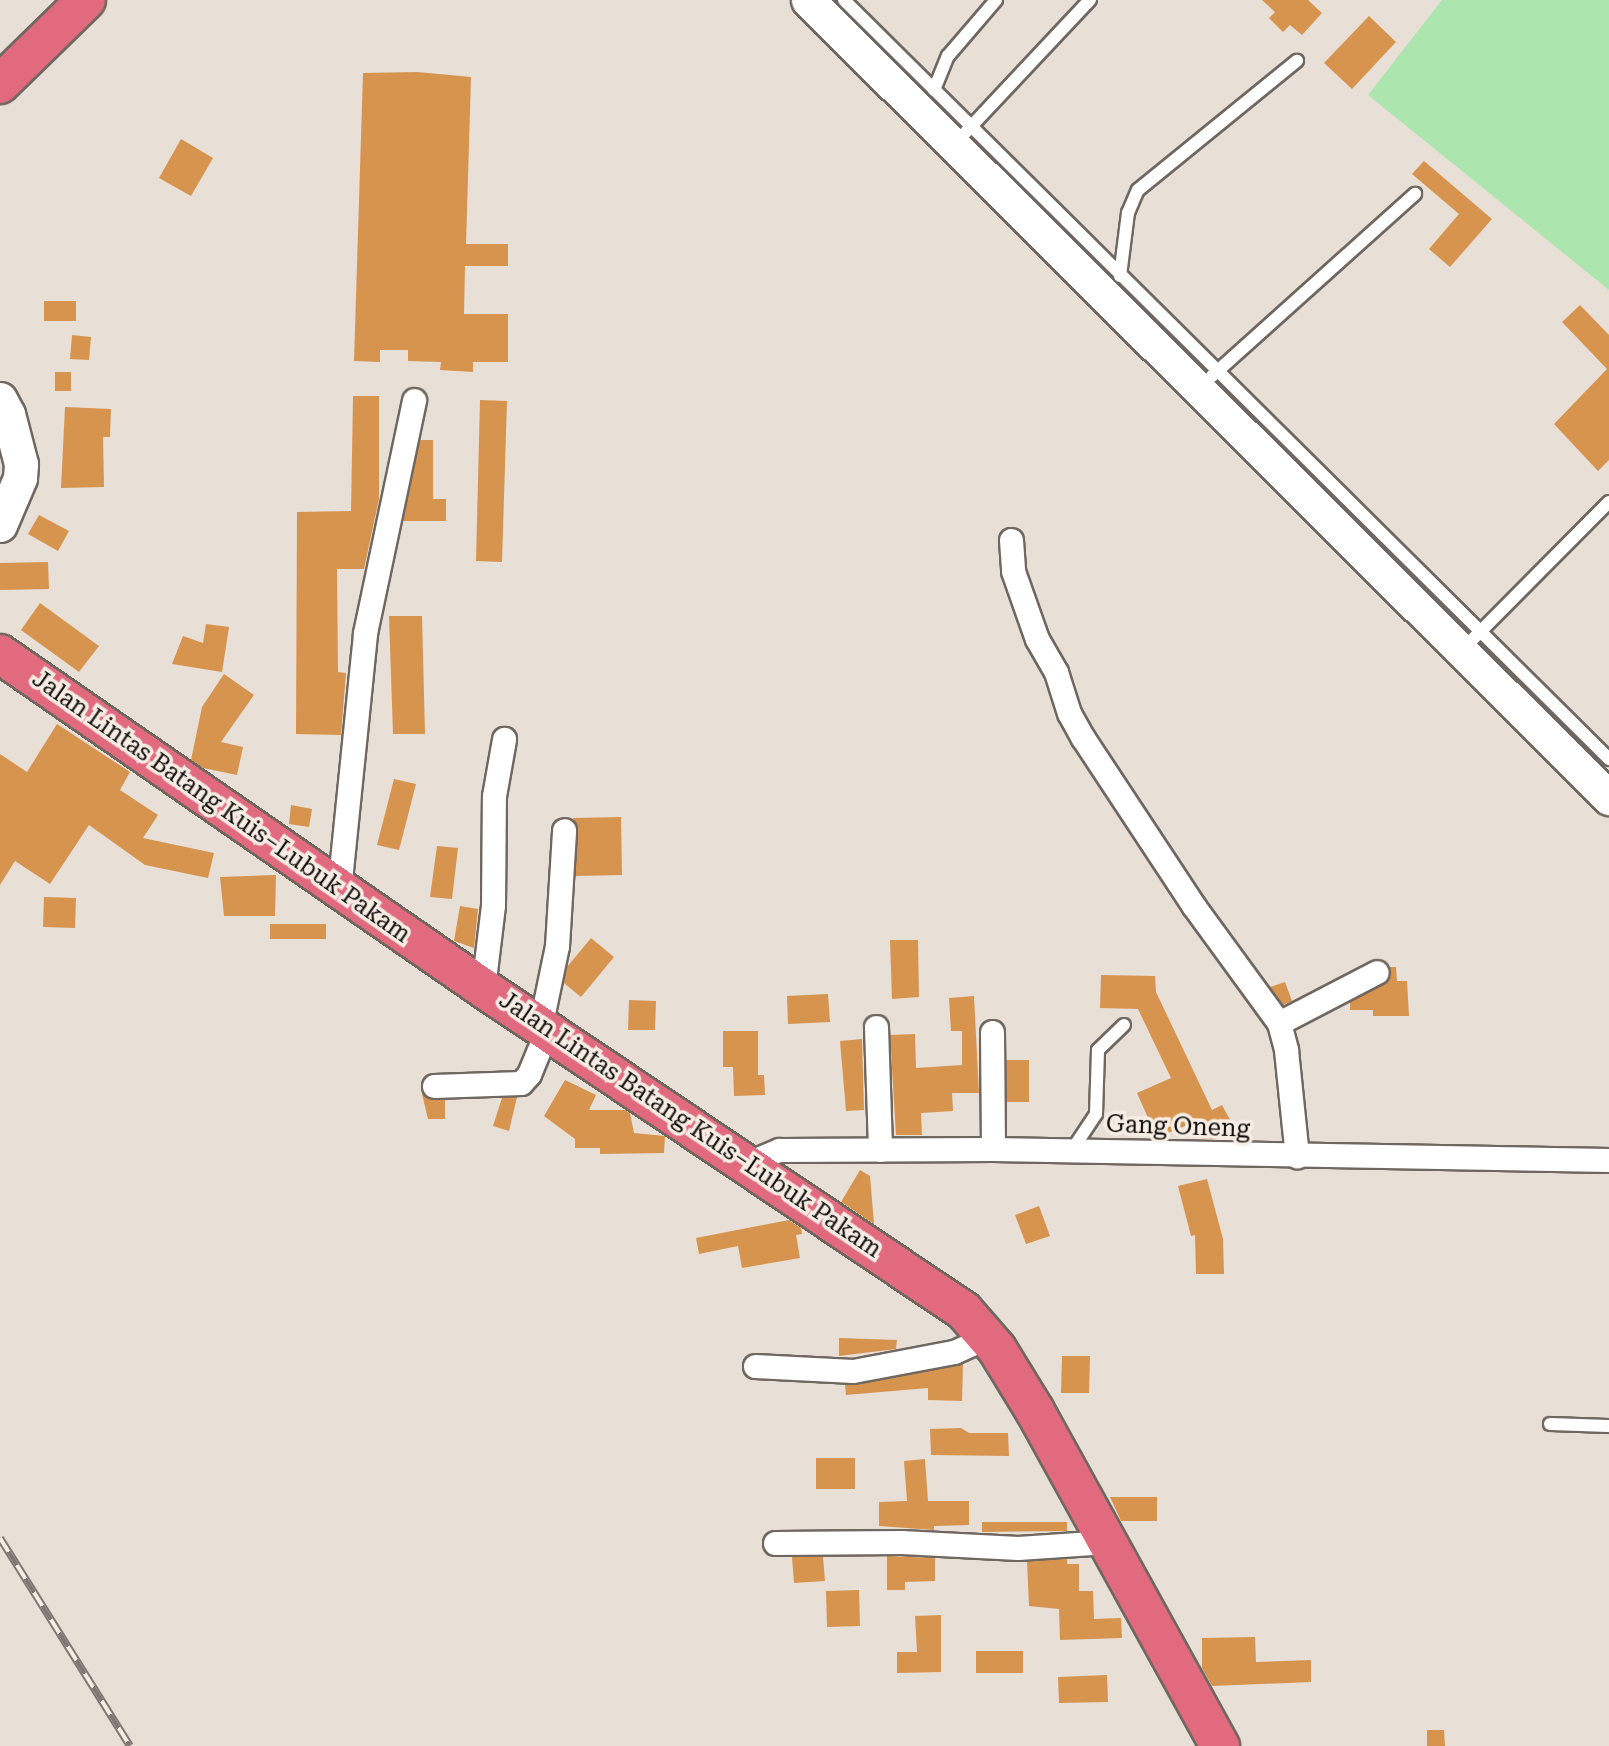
<!DOCTYPE html>
<meta charset="utf-8">
<style>
body{margin:0}
#map{position:relative;width:1609px;height:1746px;overflow:hidden;background:#e8dfd7;font-family:"Roboto Serif",serif}
div>[style]{position:absolute}
[style*='--x']{left:calc(var(--x)*1px);top:calc(var(--y)*1px);width:calc(var(--w)*1px);rotate:calc(var(--a)*1deg)}
.green>*{inset:0;background:#ade5ae}
.building>*{inset:0;background:#d7944e}
.roads{filter:drop-shadow(2px 0 #6f6760) drop-shadow(-2px 0 #6f6760) drop-shadow(0 2px #6f6760) drop-shadow(0 -2px #6f6760)}
.lane>*{height:12px;margin:-6px;padding:0 6px;transform-origin:6px;border-radius:6px;background:#fff}
.street>*{height:23px;margin:-11.5px;padding:0 11.5px;transform-origin:11.5px;border-radius:11.5px;background:#fff}
.secondary>*{height:33px;margin:-16.5px;padding:0 16.5px;transform-origin:16.5px;border-radius:16.5px;background:#fff}
.highway>*{height:38px;margin:-19px;padding:0 19px;transform-origin:19px;border-radius:19px;background:#e16a7f}
.rail>*{height:8px;margin-top:-4px;transform-origin:0;background:repeating-linear-gradient(90deg,#f6ede4 0 16px,#7e7872 0 32px);box-sizing:border-box;border-block:2px solid #7e7872}
span{translate:-50% -50%;white-space:nowrap;text-align:center;line-height:1.15;-webkit-text-stroke:7px #f6ede4;paint-order:stroke}
.street-label{font-size:24px;color:#100d0a}
</style>
<div id="map">
<div class="green">
<div style="clip-path:polygon(1442px 0,1609px 0,1609px 290px,1368px 95px)"></div>
</div>
<div class="building">
<div style="clip-path:polygon(1262px 0,1308px 0,1322px 13px,1302px 35px,1290px 25px,1283px 32px,1269px 18px,1275px 12px)"></div>
<div style="clip-path:polygon(1369px 16px,1396px 42px,1352px 89px,1324px 63px)"></div>
<div style="clip-path:polygon(417px 72px,471px 77px,466px 244px,508px 244px,508px 266px,465px 266px,464px 314px,508px 314px,508px 362px,473px 362px,473px 372px,440px 370px,441px 362px,408px 361px,408px 350px,380px 350px,380px 362px,354px 361px,363px 73px)"></div>
<div style="clip-path:polygon(181px 139px,213px 158px,191px 196px,159px 178px)"></div>
<div style="clip-path:polygon(1424px 161px,1492px 219px,1450px 267px,1429px 249px,1459px 214px,1412px 174px)"></div>
<div style="clip-path:polygon(44px 301px,76px 301px,76px 321px,44px 321px)"></div>
<div style="clip-path:polygon(1580px 305px,1609px 335px,1609px 460px,1598px 471px,1554px 424px,1607px 369px,1562px 322px)"></div>
<div style="clip-path:polygon(72px 335px,91px 337px,89px 360px,70px 359px)"></div>
<div style="clip-path:polygon(55px 372px,71px 372px,71px 391px,55px 391px)"></div>
<div style="clip-path:polygon(353px 396px,379px 396px,379px 499px,364px 569px,337px 569px,338px 672px,346px 673px,341px 735px,296px 734px,297px 512px,351px 511px)"></div>
<div style="clip-path:polygon(480px 400px,507px 401px,502px 562px,476px 561px)"></div>
<div style="clip-path:polygon(65px 407px,111px 409px,110px 437px,103px 437px,104px 487px,61px 488px)"></div>
<div style="clip-path:polygon(420px 440px,433px 440px,433px 499px,446px 499px,446px 521px,403px 521px)"></div>
<div style="clip-path:polygon(39px 515px,69px 531px,58px 551px,28px 534px)"></div>
<div style="clip-path:polygon(48px 562px,49px 589px,0 590px,0 563px)"></div>
<div style="clip-path:polygon(40px 603px,99px 646px,79px 672px,21px 630px)"></div>
<div style="clip-path:polygon(389px 616px,422px 616px,425px 734px,393px 734px)"></div>
<div style="clip-path:polygon(206px 624px,229px 627px,222px 672px,172px 664px,183px 636px,203px 643px)"></div>
<div style="clip-path:polygon(224px 674px,254px 695px,221px 742px,243px 747px,237px 775px,203px 768px,191px 760px,202px 707px)"></div>
<div style="clip-path:polygon(57px 724px,130px 772px,120px 790px,158px 815px,143px 838px,214px 853px,208px 878px,145px 865px,89px 825px,50px 884px,15px 861px,0 885px,0 754px,27px 772px)"></div>
<div style="clip-path:polygon(394px 779px,416px 784px,399px 850px,377px 845px)"></div>
<div style="clip-path:polygon(291px 805px,312px 809px,309px 827px,289px 824px)"></div>
<div style="clip-path:polygon(621px 817px,622px 875px,575px 876px,578px 831px,573px 818px)"></div>
<div style="clip-path:polygon(437px 846px,458px 848px,452px 899px,430px 897px)"></div>
<div style="clip-path:polygon(276px 875px,275px 916px,224px 916px,220px 877px)"></div>
<div style="clip-path:polygon(44px 897px,76px 898px,75px 928px,43px 927px)"></div>
<div style="clip-path:polygon(460px 906px,478px 909px,474px 948px,454px 941px)"></div>
<div style="clip-path:polygon(270px 924px,326px 924px,326px 939px,270px 939px)"></div>
<div style="clip-path:polygon(591px 938px,614px 957px,581px 997px,564px 983px,567px 967px)"></div>
<div style="clip-path:polygon(890px 940px,918px 940px,919px 997px,892px 999px)"></div>
<div style="clip-path:polygon(1390px 967px,1396px 967px,1397px 981px,1407px 981px,1409px 1016px,1373px 1016px,1373px 1010px,1350px 1010px,1350px 1002px,1388px 980px)"></div>
<div style="clip-path:polygon(1101px 975px,1155px 976px,1156px 992px,1212px 1110px,1222px 1105px,1235px 1129px,1215px 1139px,1202px 1139px,1194px 1122px,1157px 1138px,1137px 1093px,1171px 1078px,1138px 1009px,1100px 1008px)"></div>
<div style="clip-path:polygon(1285px 982px,1292px 1001px,1283px 1005px,1270px 987px)"></div>
<div style="clip-path:polygon(828px 994px,830px 1022px,788px 1024px,787px 996px)"></div>
<div style="clip-path:polygon(974px 996px,979px 1093px,952px 1093px,953px 1111px,921px 1113px,922px 1135px,896px 1135px,890px 1035px,915px 1034px,916px 1068px,962px 1065px,962px 1031px,951px 1031px,949px 998px)"></div>
<div style="clip-path:polygon(629px 1000px,656px 1001px,655px 1030px,628px 1030px)"></div>
<div style="clip-path:polygon(723px 1031px,758px 1031px,758px 1075px,764px 1075px,765px 1095px,734px 1096px,733px 1067px,723px 1067px)"></div>
<div style="clip-path:polygon(862px 1039px,864px 1110px,846px 1111px,840px 1041px)"></div>
<div style="clip-path:polygon(1006px 1060px,1029px 1060px,1029px 1102px,1007px 1102px)"></div>
<div style="clip-path:polygon(565px 1080px,596px 1095px,589px 1110px,625px 1110px,630px 1113px,634px 1133px,665px 1136px,664px 1153px,600px 1154px,600px 1148px,575px 1148px,575px 1139px,544px 1116px)"></div>
<div style="clip-path:polygon(422px 1094px,445px 1100px,445px 1119px,428px 1119px)"></div>
<div style="clip-path:polygon(517px 1097px,509px 1131px,493px 1126px,502px 1098px)"></div>
<div style="clip-path:polygon(860px 1170px,870px 1176px,874px 1224px,841px 1202px)"></div>
<div style="clip-path:polygon(1207px 1179px,1223px 1239px,1224px 1274px,1196px 1274px,1195px 1235px,1191px 1236px,1178px 1186px)"></div>
<div style="clip-path:polygon(1039px 1206px,1050px 1236px,1026px 1244px,1015px 1215px)"></div>
<div style="clip-path:polygon(789px 1220px,801px 1228px,802px 1234px,796px 1235px,800px 1258px,742px 1268px,738px 1246px,699px 1254px,696px 1238px)"></div>
<div style="clip-path:polygon(839px 1338px,897px 1340px,896px 1349px,839px 1356px)"></div>
<div style="clip-path:polygon(1062px 1356px,1090px 1356px,1089px 1393px,1061px 1393px)"></div>
<div style="clip-path:polygon(963px 1364px,962px 1401px,928px 1400px,928px 1388px,846px 1395px,845px 1385px)"></div>
<div style="clip-path:polygon(961px 1428px,969px 1433px,1008px 1433px,1009px 1456px,931px 1455px,930px 1429px)"></div>
<div style="clip-path:polygon(816px 1458px,855px 1458px,855px 1489px,816px 1489px)"></div>
<div style="clip-path:polygon(925px 1459px,928px 1501px,969px 1501px,969px 1525px,934px 1526px,934px 1530px,879px 1526px,879px 1502px,907px 1501px,904px 1461px)"></div>
<div style="clip-path:polygon(1110px 1497px,1157px 1497px,1157px 1521px,1121px 1521px)"></div>
<div style="clip-path:polygon(982px 1522px,1067px 1522px,1067px 1531px,982px 1532px)"></div>
<div style="clip-path:polygon(887px 1556px,935px 1558px,935px 1581px,905px 1582px,905px 1590px,887px 1590px)"></div>
<div style="clip-path:polygon(792px 1557px,823px 1557px,825px 1581px,794px 1583px)"></div>
<div style="clip-path:polygon(1067px 1559px,1067px 1564px,1079px 1564px,1079px 1591px,1093px 1591px,1094px 1619px,1121px 1618px,1122px 1638px,1060px 1640px,1059px 1609px,1029px 1606px,1027px 1561px)"></div>
<div style="clip-path:polygon(859px 1590px,860px 1626px,827px 1627px,826px 1591px)"></div>
<div style="clip-path:polygon(941px 1615px,941px 1672px,897px 1673px,897px 1652px,917px 1652px,915px 1616px)"></div>
<div style="clip-path:polygon(1255px 1637px,1256px 1662px,1311px 1660px,1311px 1682px,1212px 1686px,1202px 1668px,1202px 1638px)"></div>
<div style="clip-path:polygon(976px 1651px,1023px 1651px,1023px 1673px,976px 1673px)"></div>
<div style="clip-path:polygon(1107px 1675px,1108px 1702px,1059px 1703px,1058px 1677px)"></div>
<div style="clip-path:polygon(1427px 1730px,1444px 1730px,1445px 1746px,1427px 1746px)"></div>
</div>
<div class="roads">
<div class="lane">
<div style="--x:844;--y:0;--w:1078;--a:44.77"></div>
<div style="--x:934;--y:90;--w:37;--a:-68"></div>
<div style="--x:948;--y:56;--w:74;--a:-49.4"></div>
<div style="--x:964;--y:134;--w:184;--a:-46.8"></div>
<div style="--x:1120;--y:276;--w:64;--a:-82.8"></div>
<div style="--x:1128;--y:213;--w:25;--a:-67"></div>
<div style="--x:1138;--y:190;--w:205;--a:-39.1"></div>
<div style="--x:1212;--y:376;--w:273;--a:-41.9"></div>
<div style="--x:1461;--y:651;--w:210;--a:-45.2"></div>
<div style="--x:1072;--y:1150;--w:43;--a:-56.3"></div>
<div style="--x:1096;--y:1114;--w:64;--a:-88.2"></div>
<div style="--x:1098;--y:1050;--w:36;--a:-44"></div>
<div style="--x:1550;--y:1424;--w:59;--a:1.9"></div>
</div>
<div class="street">
<div style="--x:1011;--y:540;--w:31;--a:86"></div>
<div style="--x:1013;--y:571;--w:72;--a:70.6"></div>
<div style="--x:1037;--y:639;--w:38;--a:60"></div>
<div style="--x:1056;--y:672;--w:43;--a:72.4"></div>
<div style="--x:1069;--y:713;--w:29;--a:61"></div>
<div style="--x:1083;--y:738;--w:200;--a:56.6"></div>
<div style="--x:1193;--y:905;--w:146;--a:53.9"></div>
<div style="--x:1279;--y:1023;--w:28;--a:75"></div>
<div style="--x:1286;--y:1050;--w:107;--a:84.1"></div>
<div style="--x:339;--y:890;--w:258;--a:-84.2"></div>
<div style="--x:365;--y:633;--w:238;--a:-78.1"></div>
<div style="--x:483;--y:988;--w:84;--a:-83.1"></div>
<div style="--x:493;--y:905;--w:109;--a:-89.5"></div>
<div style="--x:494;--y:796;--w:58;--a:-80"></div>
<div style="--x:541;--y:1023;--w:79;--a:-78.3"></div>
<div style="--x:557;--y:946;--w:116;--a:-86.5"></div>
<div style="--x:1279;--y:1023;--w:110;--a:-27.5"></div>
<div style="--x:876;--y:1027;--w:123;--a:88.1"></div>
<div style="--x:992;--y:1032;--w:117;--a:89.5"></div>
<div style="--x:434;--y:1086;--w:87;--a:-2"></div>
<div style="--x:521;--y:1083;--w:12;--a:-48"></div>
<div style="--x:529;--y:1074;--w:50;--a:-67.6"></div>
<div style="--x:748;--y:1163;--w:34;--a:-23"></div>
<div style="--x:779;--y:1150;--w:214;--a:-0.3"></div>
<div style="--x:993;--y:1149;--w:616;--a:1.02"></div>
<div style="--x:755;--y:1366;--w:98;--a:2.9"></div>
<div style="--x:853;--y:1371;--w:103;--a:-10.7"></div>
<div style="--x:954;--y:1352;--w:36;--a:-24"></div>
<div style="--x:775;--y:1543;--w:126;--a:-0.5"></div>
<div style="--x:901;--y:1542;--w:117;--a:2.9"></div>
<div style="--x:1018;--y:1548;--w:89;--a:-3.9"></div>
</div>
<div class="secondary">
<div style="--x:808;--y:0;--w:1131;--a:44.89"></div>
<div style="--x:0;--y:399;--w:17;--a:62"></div>
<div style="--x:8;--y:414;--w:52;--a:75.4"></div>
<div style="--x:21;--y:464;--w:14;--a:94"></div>
<div style="--x:20;--y:478;--w:51;--a:113.1"></div>
</div>
<div class="highway">
<div style="--x:0;--y:84;--w:120;--a:-44.3"></div>
<div style="--x:0;--y:654;--w:587;--a:34.66"></div>
<div style="--x:483;--y:988;--w:579;--a:33.88"></div>
<div style="--x:964;--y:1311;--w:50;--a:49"></div>
<div style="--x:997;--y:1349;--w:73;--a:58.5"></div>
<div style="--x:1035;--y:1411;--w:383;--a:61.1"></div>
</div>
</div>
<div class="rail">
<div style="--x:0;--y:1538;--w:245;--a:58"></div>
</div>
<div class="street-label">
<span style="left:221px;top:807px;rotate:35deg">Jalan Lintas Batang Kuis–Lubuk Pakam</span>
<span style="left:690px;top:1125px;rotate:34deg">Jalan Lintas Batang Kuis–Lubuk Pakam</span>
<span style="left:1178px;top:1127px;rotate:2deg">Gang Oneng</span>
</div>
</div>
